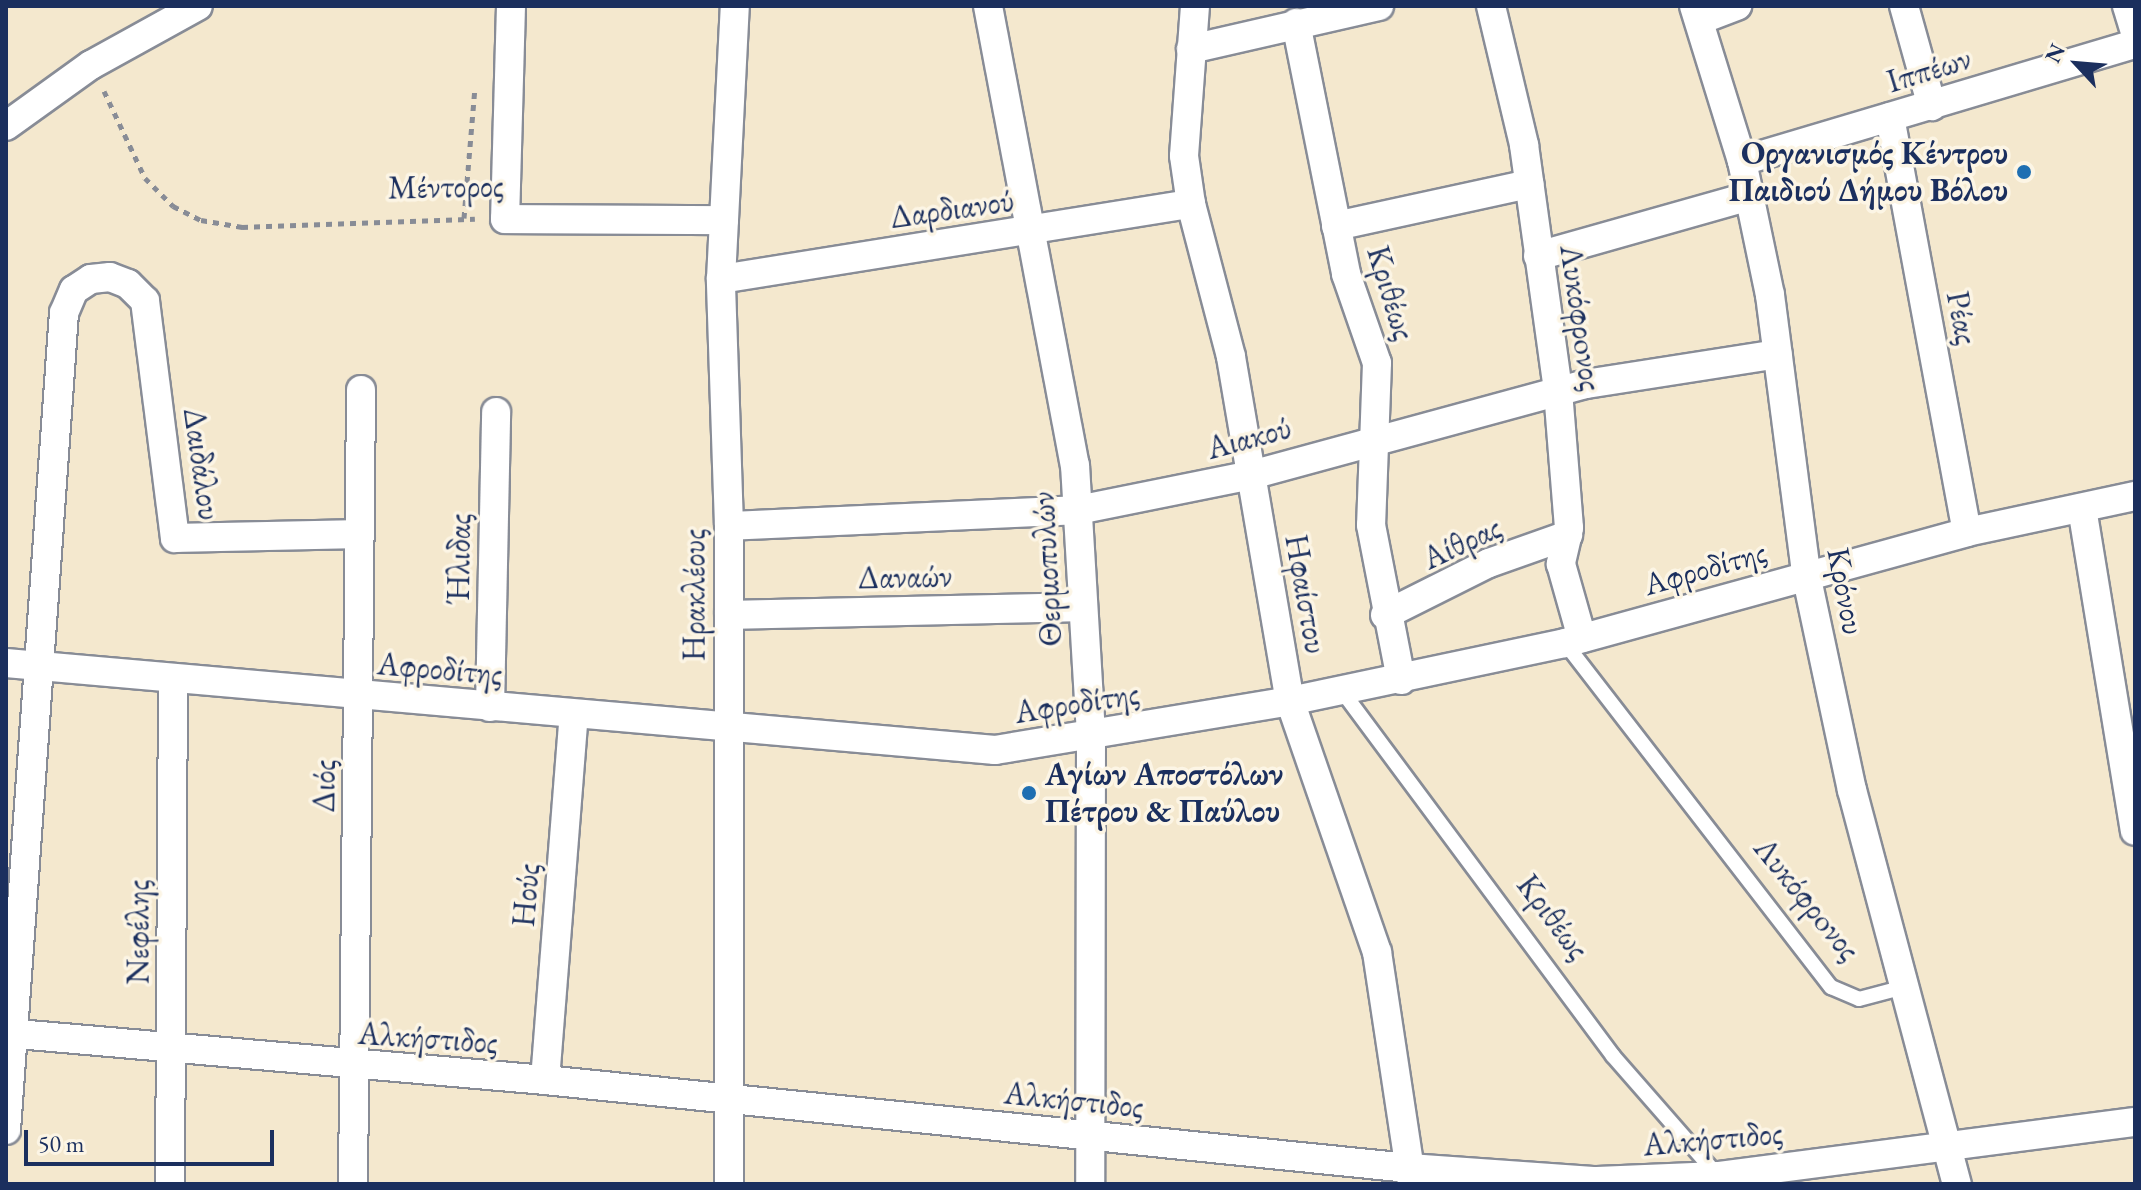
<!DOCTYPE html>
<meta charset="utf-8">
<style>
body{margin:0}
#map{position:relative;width:2141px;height:1190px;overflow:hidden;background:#f4e8ce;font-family:"EB Garamond",serif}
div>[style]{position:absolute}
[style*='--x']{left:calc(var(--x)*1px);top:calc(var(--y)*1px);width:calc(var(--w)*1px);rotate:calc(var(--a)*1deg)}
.path>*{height:5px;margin-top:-2.5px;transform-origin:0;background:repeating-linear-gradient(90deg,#888c96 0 6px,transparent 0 12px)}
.roads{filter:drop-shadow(2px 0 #888c96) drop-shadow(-2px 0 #888c96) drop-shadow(0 2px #888c96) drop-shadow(0 -2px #888c96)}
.lane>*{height:14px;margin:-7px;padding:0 7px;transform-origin:7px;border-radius:7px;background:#fff}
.street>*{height:28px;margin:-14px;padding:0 14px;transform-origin:14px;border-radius:14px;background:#fff}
.dots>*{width:22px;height:22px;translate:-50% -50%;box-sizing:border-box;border:4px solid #fcf5e5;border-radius:50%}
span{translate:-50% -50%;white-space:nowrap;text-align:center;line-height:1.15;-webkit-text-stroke:7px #fcf5e5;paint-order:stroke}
.street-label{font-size:32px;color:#1b2f5e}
.poi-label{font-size:32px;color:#1b2f5e;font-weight:700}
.right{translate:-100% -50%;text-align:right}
.left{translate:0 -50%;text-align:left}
.frame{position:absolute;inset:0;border:8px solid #1b2f5e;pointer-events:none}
.north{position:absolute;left:2037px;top:24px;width:80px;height:80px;-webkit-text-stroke:6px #fcf5e5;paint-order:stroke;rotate:296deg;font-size:22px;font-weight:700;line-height:32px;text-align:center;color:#1b2f5e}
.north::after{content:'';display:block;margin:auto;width:28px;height:36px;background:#1b2f5e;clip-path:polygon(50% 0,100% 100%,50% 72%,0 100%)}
.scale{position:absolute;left:24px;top:1130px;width:250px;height:36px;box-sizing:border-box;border:4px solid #1b2f5e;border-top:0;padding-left:10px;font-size:24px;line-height:28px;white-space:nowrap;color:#1b2f5e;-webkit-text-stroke:6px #fcf5e5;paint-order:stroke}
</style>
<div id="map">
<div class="path">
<div style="--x:104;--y:91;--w:96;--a:64.8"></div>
<div style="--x:145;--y:178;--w:40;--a:45"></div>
<div style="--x:173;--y:206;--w:31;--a:27"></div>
<div style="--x:201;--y:220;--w:42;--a:9.7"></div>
<div style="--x:242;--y:227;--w:233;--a:-2"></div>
<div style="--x:464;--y:218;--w:130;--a:-85.2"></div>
</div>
<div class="roads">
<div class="lane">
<div style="--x:1565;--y:643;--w:435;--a:52.3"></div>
<div style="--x:1831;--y:987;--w:30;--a:23"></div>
<div style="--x:1859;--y:999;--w:43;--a:-14.7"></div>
<div style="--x:1342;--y:691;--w:455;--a:53.4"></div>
<div style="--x:1613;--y:1056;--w:159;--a:48.8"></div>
</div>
<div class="street">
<div style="--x:511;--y:6;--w:213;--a:91.6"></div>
<div style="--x:505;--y:219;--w:219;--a:0.3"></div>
<div style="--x:988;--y:6;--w:467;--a:79.3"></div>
<div style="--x:1075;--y:465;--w:273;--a:86.6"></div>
<div style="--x:1091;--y:738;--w:446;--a:90.1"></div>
<div style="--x:1195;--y:6;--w:150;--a:94.2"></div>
<div style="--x:1184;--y:156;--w:49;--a:81.7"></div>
<div style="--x:1191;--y:204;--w:158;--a:75.3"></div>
<div style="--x:1231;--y:357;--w:349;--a:80.3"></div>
<div style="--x:1290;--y:701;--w:266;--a:70.9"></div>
<div style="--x:1377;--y:952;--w:234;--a:81.4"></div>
<div style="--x:1491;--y:6;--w:143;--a:76.6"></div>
<div style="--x:1524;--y:145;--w:248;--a:82.1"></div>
<div style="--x:1558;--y:391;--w:137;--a:85.4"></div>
<div style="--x:1569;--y:528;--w:37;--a:103"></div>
<div style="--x:1561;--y:564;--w:77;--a:74.2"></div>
<div style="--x:1694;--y:6;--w:162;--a:72.8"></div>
<div style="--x:1742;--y:161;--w:137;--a:78.2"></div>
<div style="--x:1770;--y:295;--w:281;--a:82.6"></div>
<div style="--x:1806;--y:574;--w:221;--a:78"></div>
<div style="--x:1852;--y:790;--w:408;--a:75.1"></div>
<div style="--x:1904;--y:6;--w:104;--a:74.4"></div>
<div style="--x:2127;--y:6;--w:28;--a:73"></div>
<div style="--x:1700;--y:20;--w:40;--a:-21"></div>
<div style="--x:1296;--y:23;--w:256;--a:78.7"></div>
<div style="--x:1346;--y:274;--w:94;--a:70.8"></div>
<div style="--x:1377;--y:363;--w:162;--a:92.1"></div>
<div style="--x:1371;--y:525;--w:158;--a:79"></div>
<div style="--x:1191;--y:49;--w:193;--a:-12.9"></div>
<div style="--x:1890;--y:117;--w:422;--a:79.5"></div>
<div style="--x:6;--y:126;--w:105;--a:-35.7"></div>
<div style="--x:91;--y:65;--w:122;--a:-28.9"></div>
<div style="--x:1742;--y:161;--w:410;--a:-16.6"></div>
<div style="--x:1336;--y:226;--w:198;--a:-12.3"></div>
<div style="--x:1538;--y:256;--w:220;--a:-15.8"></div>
<div style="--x:721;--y:279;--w:476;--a:-9.1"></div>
<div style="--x:2082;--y:508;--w:327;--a:80.7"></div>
<div style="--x:729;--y:526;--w:349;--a:-2.6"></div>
<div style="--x:1078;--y:510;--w:177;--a:-11.4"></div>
<div style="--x:1251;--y:475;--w:347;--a:-15.2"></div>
<div style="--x:1586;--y:384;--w:194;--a:-8.9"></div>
<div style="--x:729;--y:615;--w:354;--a:-1.3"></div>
<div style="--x:1385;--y:615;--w:116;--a:-26.6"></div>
<div style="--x:1489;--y:563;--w:84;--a:-19.5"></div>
<div style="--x:6;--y:663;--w:993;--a:5.03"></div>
<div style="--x:995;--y:750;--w:299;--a:-9.4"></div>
<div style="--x:1290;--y:701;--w:281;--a:-11.9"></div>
<div style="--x:1565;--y:643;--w:417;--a:-15.4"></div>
<div style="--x:1967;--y:532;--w:172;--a:-12.1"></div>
<div style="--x:490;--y:707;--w:295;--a:-88.8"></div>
<div style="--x:6;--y:1033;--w:541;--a:4.98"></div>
<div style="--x:545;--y:1080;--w:868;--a:5.82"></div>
<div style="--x:1409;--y:1168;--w:188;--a:4"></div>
<div style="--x:1597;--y:1181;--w:121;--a:-2.4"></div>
<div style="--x:1718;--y:1176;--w:420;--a:-7.4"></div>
<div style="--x:545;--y:1080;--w:367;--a:-85.5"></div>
<div style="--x:6;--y:1130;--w:819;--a:-85.94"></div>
<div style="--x:64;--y:313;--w:25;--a:-67"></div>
<div style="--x:74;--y:290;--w:20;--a:-33"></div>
<div style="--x:91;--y:279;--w:19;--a:-6"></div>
<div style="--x:110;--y:277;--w:19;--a:21"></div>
<div style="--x:128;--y:284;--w:24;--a:45"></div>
<div style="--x:145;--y:301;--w:239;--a:82.8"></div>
<div style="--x:175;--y:538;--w:185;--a:-1.2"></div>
<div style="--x:170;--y:1184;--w:504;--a:-89.66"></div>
<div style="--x:353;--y:1184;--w:794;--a:-89.42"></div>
<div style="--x:729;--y:1184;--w:658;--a:-90"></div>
<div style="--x:729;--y:526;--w:247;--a:-91.9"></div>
<div style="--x:721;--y:279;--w:273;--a:-87.1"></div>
</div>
</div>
<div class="dots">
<div style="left:2024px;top:172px;background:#1f6fb2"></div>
<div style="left:1029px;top:793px;background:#1f6fb2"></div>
</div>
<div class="street-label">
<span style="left:1929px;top:70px;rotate:-17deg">Ιππέων</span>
<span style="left:446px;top:187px;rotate:-1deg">Μέντορος</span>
<span style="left:952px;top:209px;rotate:-8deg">Δαρδιανού</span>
<span style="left:1391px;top:293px;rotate:73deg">Κριθέως</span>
<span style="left:1581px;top:318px;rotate:82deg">Λυκόφρoνος</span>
<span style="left:1962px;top:318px;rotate:79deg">Ρέας</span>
<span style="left:1249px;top:438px;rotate:-15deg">Αιακού</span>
<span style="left:202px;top:464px;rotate:82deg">Δαιδάλου</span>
<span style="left:1462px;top:543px;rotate:-25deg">Αίθρας</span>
<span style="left:459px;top:559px;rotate:-89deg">Ήλιδας</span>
<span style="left:1705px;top:568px;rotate:-16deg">Αφροδίτης</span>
<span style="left:1047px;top:569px;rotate:-93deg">Θερμοπυλών</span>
<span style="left:905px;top:577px;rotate:-1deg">Δαναών</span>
<span style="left:1846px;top:591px;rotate:79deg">Κρόνου</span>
<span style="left:1306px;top:594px;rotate:80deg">Ηφαίστου</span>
<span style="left:694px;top:595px;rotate:-90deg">Ηρακλέους</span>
<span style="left:440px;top:669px;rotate:5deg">Αφροδίτης</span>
<span style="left:1077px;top:703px;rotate:-9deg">Αφροδίτης</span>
<span style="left:324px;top:786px;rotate:-89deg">Διός</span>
<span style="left:526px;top:895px;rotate:-85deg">Ηούς</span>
<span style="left:1807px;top:899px;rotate:51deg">Λυκόφρoνος</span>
<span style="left:1553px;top:917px;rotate:53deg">Κριθέως</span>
<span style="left:138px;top:932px;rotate:-90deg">Νεφέλης</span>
<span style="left:428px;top:1038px;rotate:4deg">Αλκήστιδος</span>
<span style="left:1074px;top:1100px;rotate:6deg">Αλκήστιδος</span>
<span style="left:1713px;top:1139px;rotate:-5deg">Αλκήστιδος</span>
</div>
<div class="poi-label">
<span class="right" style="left:2008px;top:172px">Οργανισμός Κέντρου<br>Παιδιού Δήμου Βόλου</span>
<span class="left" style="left:1045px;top:793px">Αγίων Αποστόλων<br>Πέτρου &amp; Παύλου</span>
</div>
<div class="frame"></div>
<div class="north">N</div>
<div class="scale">50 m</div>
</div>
